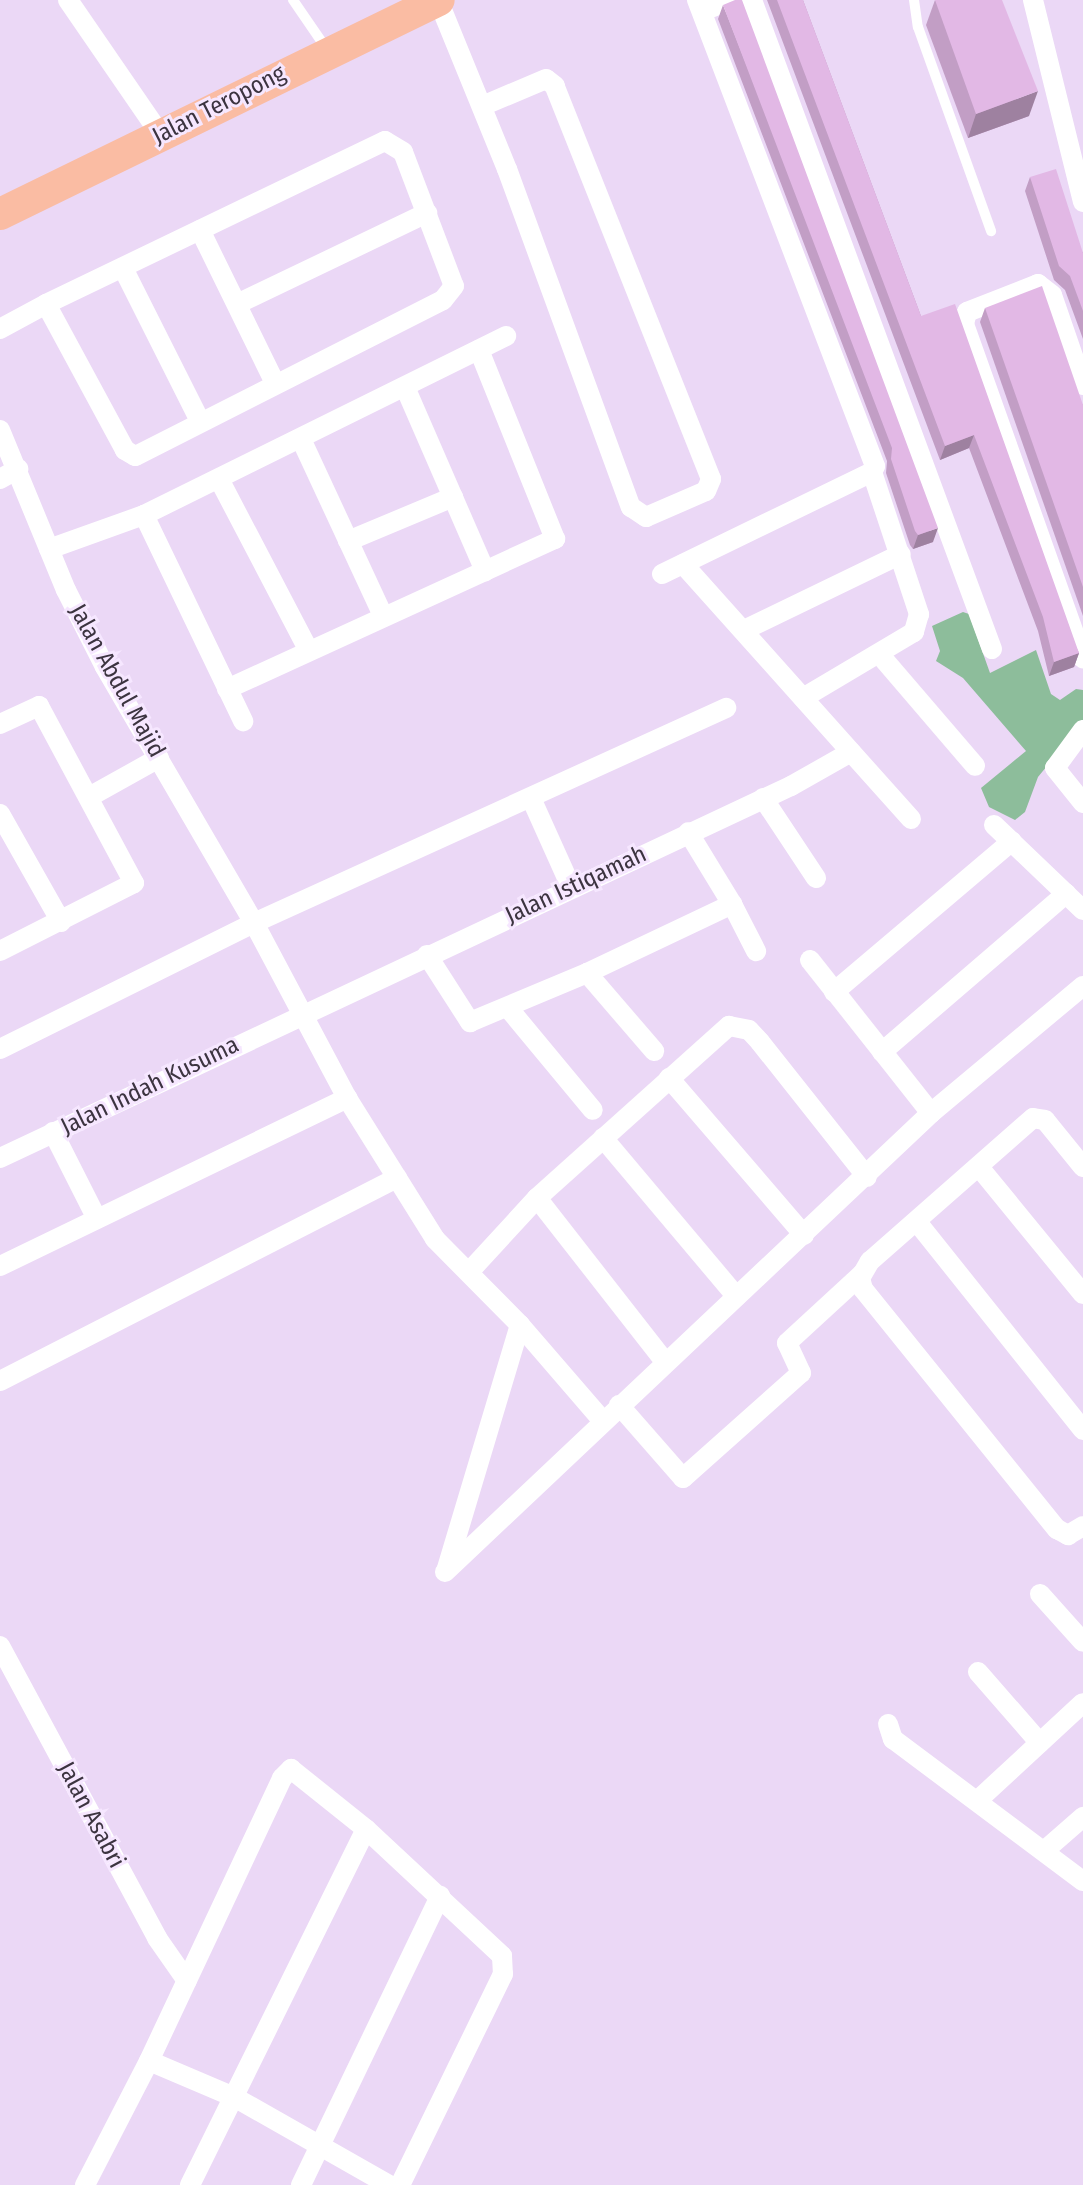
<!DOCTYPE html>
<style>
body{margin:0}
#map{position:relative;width:1083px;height:2185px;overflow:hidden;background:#ebd8f6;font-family:"Fira Sans Condensed",sans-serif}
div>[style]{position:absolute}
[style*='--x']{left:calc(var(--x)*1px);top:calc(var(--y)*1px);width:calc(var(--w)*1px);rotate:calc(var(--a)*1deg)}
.green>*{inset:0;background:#8dbd9b}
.service>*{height:10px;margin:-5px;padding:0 5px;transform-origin:5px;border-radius:5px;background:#fff}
.minor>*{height:20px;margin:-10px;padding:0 10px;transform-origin:10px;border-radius:10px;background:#fff}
.primary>*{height:32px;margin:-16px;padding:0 16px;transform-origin:16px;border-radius:16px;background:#fabca3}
.wall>*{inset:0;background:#c29ec5}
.shaded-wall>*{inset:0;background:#9e81a0}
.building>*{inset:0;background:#e2b8e5}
span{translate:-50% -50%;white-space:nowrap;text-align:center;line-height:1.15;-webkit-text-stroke:6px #f6e7ff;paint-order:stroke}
.street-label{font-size:24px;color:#3c3440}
</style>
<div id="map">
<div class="green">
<div style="clip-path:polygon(963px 612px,969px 614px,990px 673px,1036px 650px,1051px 694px,1060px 700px,1076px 689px,1083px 690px,1083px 722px,1038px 777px,1025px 812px,1015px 820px,989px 807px,981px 788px,1026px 751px,963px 678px,936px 661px,940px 651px,932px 626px)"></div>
</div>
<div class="service">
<div style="--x:293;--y:0;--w:62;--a:55.5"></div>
<div style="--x:914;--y:0;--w:27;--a:82"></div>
<div style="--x:918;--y:27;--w:217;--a:70.3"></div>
</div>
<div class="minor">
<div style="--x:68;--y:0;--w:163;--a:55.5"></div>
<div style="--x:438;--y:0;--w:183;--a:67.8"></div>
<div style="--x:507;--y:169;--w:360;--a:69.9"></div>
<div style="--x:631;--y:507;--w:18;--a:34"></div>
<div style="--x:646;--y:517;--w:65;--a:-23.4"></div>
<div style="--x:706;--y:491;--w:13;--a:-67"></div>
<div style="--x:711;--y:479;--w:423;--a:-111.7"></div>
<div style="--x:555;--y:86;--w:11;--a:-142"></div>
<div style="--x:546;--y:79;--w:69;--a:157.1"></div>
<div style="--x:697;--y:0;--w:499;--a:69.1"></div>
<div style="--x:875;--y:466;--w:7;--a:117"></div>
<div style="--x:872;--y:472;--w:150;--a:71.7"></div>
<div style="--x:919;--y:614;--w:19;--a:106"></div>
<div style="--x:914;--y:632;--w:129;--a:149.3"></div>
<div style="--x:752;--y:0;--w:692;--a:69.71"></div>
<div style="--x:1033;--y:0;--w:208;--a:76.1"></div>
<div style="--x:703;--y:11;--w:29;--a:-22"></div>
<div style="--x:200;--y:230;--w:170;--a:63.9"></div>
<div style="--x:123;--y:268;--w:171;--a:63.3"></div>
<div style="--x:237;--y:304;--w:211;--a:-25.6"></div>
<div style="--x:0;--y:329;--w:52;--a:-28.5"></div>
<div style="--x:46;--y:304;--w:376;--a:-25.7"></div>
<div style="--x:385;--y:141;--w:21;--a:31"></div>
<div style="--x:403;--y:152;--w:143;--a:69.2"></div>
<div style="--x:454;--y:286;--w:18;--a:128"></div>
<div style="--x:443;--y:300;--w:345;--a:153.1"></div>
<div style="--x:135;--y:456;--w:12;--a:-149"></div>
<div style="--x:125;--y:450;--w:166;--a:-118.4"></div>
<div style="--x:1083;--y:385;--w:95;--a:-109"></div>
<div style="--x:1052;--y:295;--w:18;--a:-142"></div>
<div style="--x:1038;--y:284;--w:76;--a:158.5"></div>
<div style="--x:967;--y:312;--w:12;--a:104"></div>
<div style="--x:964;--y:324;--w:355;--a:70.4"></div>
<div style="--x:405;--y:387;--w:201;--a:66.5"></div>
<div style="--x:0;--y:430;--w:173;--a:67.6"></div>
<div style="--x:66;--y:590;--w:86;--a:63.1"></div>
<div style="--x:105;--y:667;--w:296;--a:59.8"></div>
<div style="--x:254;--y:923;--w:198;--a:62"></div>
<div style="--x:347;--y:1098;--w:166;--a:58"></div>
<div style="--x:435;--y:1239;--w:121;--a:45.3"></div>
<div style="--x:520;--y:1325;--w:125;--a:49.2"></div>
<div style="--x:301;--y:439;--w:195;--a:65.1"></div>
<div style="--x:0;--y:479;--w:21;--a:-29"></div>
<div style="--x:219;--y:479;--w:194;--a:62.4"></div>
<div style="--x:144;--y:515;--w:229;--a:64.3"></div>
<div style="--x:348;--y:541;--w:114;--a:-22.7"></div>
<div style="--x:49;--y:549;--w:101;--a:-19.7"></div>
<div style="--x:144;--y:515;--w:404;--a:-26.3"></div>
<div style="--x:683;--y:564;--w:342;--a:48.2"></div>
<div style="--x:662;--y:574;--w:233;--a:-25.9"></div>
<div style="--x:744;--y:630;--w:174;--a:-25.8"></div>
<div style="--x:880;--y:655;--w:146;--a:49.4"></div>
<div style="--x:227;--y:689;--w:361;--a:-24.6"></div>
<div style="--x:555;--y:539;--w:204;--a:-111.9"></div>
<div style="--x:0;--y:724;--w:43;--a:-24.8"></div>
<div style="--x:39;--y:706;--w:201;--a:61.8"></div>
<div style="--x:134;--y:883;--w:150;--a:153.1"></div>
<div style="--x:1083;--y:730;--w:47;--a:126.4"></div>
<div style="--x:1055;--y:768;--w:45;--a:51.3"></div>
<div style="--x:89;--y:797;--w:80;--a:-29.1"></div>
<div style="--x:531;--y:798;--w:98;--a:65.8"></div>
<div style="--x:763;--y:798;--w:96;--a:56.5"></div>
<div style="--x:0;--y:814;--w:124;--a:60.5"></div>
<div style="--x:994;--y:825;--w:123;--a:43.7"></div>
<div style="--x:732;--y:904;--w:53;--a:62.9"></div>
<div style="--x:427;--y:955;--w:80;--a:57.3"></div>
<div style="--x:470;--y:1022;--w:127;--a:-22.7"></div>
<div style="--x:587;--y:973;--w:161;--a:-25.4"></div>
<div style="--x:732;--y:904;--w:84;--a:-121.4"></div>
<div style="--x:810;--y:960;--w:195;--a:51.7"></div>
<div style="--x:587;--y:973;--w:103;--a:49.3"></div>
<div style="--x:834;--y:992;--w:233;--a:-40.3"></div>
<div style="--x:509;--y:1009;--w:131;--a:50.3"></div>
<div style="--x:0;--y:1049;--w:284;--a:-26.4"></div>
<div style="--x:254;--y:923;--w:519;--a:-24.49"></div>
<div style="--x:882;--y:1052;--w:243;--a:-40.7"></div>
<div style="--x:669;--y:1078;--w:207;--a:49.3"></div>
<div style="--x:53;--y:1132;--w:97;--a:63.2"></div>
<div style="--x:603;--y:1138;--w:207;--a:49.9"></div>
<div style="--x:0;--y:1158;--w:874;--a:-25.19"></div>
<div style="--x:791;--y:786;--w:69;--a:-29.5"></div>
<div style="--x:979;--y:1167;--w:164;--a:50.7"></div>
<div style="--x:1083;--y:1167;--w:60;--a:-129"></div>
<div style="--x:1045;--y:1120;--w:12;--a:-171"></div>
<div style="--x:1033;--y:1118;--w:217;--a:138.7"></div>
<div style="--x:870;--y:1261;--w:20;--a:120"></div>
<div style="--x:860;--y:1278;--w:11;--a:75"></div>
<div style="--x:863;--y:1289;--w:309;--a:51.1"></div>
<div style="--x:1057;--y:1529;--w:13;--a:29"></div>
<div style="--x:1068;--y:1535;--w:17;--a:-31"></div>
<div style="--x:537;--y:1198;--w:209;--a:52"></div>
<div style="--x:917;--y:1222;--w:266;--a:51.4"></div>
<div style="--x:0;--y:1266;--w:386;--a:-25.8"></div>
<div style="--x:469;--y:1272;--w:100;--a:-47.4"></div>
<div style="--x:537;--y:1198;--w:258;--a:-41.9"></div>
<div style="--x:729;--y:1026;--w:20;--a:11"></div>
<div style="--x:749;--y:1030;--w:16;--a:47"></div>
<div style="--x:760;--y:1042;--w:172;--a:51.6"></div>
<div style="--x:0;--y:1381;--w:446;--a:-27.1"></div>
<div style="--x:619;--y:1405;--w:97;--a:48.8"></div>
<div style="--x:683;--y:1478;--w:158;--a:-41.7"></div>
<div style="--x:801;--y:1373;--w:33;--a:-115"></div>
<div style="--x:787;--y:1343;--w:102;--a:-42.6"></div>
<div style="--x:447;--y:1568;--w:254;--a:-73.3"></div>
<div style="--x:445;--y:1572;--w:668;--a:-43.36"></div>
<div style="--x:931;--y:1113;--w:198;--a:-39.9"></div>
<div style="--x:1040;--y:1594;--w:64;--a:48.1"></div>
<div style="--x:0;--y:1646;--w:332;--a:61.7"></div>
<div style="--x:157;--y:1938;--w:52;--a:55.1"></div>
<div style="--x:978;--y:1672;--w:94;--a:48.9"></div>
<div style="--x:888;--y:1724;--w:16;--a:72"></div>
<div style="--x:893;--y:1739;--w:237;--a:36.8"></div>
<div style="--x:977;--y:1801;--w:144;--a:-42.8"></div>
<div style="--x:1044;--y:1851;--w:52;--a:-41.1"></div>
<div style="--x:85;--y:2185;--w:140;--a:-62.7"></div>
<div style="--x:190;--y:2185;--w:397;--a:-63.7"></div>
<div style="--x:301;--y:2185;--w:321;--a:-64.3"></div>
<div style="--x:389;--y:2185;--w:178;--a:-150.4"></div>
<div style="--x:234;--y:2097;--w:92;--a:-157"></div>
<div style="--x:149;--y:2061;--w:313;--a:-64.8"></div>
<div style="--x:282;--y:1778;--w:13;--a:-45"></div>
<div style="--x:291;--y:1769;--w:96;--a:38.7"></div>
<div style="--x:366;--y:1829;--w:186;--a:43"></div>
<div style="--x:502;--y:1956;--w:18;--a:87"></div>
<div style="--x:503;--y:1974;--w:235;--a:116"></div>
</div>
<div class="primary">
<div style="--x:0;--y:214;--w:488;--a:-26"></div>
</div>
<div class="wall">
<div style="clip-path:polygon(767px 0,803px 0,921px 316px,1079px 653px,1074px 667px,1049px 676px,1038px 631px,969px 448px,940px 460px)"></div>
<div style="clip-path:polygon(935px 0,1029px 116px,968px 138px,926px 25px)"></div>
<div style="clip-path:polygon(723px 5px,933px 542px,913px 549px,910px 545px,886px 473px,887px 461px,718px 19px)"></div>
<div style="clip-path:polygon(1030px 177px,1083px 253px,1083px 339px,1065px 290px,1054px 280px,1025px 191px)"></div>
<div style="clip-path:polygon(985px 308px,1083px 405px,1083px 616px,980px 322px)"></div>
</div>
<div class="shaded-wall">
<div style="clip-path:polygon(1038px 91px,1029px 116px,968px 138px,976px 114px)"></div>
<div style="clip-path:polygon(974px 435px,969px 448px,940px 460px,945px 446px)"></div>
<div style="clip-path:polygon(938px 528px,933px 542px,913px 549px,918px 535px)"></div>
<div style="clip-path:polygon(1079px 653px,1074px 667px,1049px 676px,1054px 662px)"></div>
</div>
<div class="building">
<div style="clip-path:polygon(735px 0,742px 0,938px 528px,918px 535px,915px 531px,891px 459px,892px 448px,723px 5px)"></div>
<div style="clip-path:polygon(777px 0,803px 0,921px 316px,955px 304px,1079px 653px,1054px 662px,1043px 617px,974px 435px,945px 446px)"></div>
<div style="clip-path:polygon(935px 0,1002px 0,1038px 91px,976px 114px)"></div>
<div style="clip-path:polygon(1056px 169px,1083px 253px,1083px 311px,1070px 276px,1059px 266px,1030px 177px)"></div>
<div style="clip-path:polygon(1042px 286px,1083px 405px,1083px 587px,985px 308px)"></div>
</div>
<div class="street-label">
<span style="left:219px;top:105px;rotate:-27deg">Jalan Teropong</span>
<span style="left:117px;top:681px;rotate:61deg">Jalan Abdul Majid</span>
<span style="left:576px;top:885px;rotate:-25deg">Jalan Istiqamah</span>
<span style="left:150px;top:1086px;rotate:-26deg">Jalan Indah Kusuma</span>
<span style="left:91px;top:1815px;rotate:62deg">Jalan Asabri</span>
</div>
</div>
